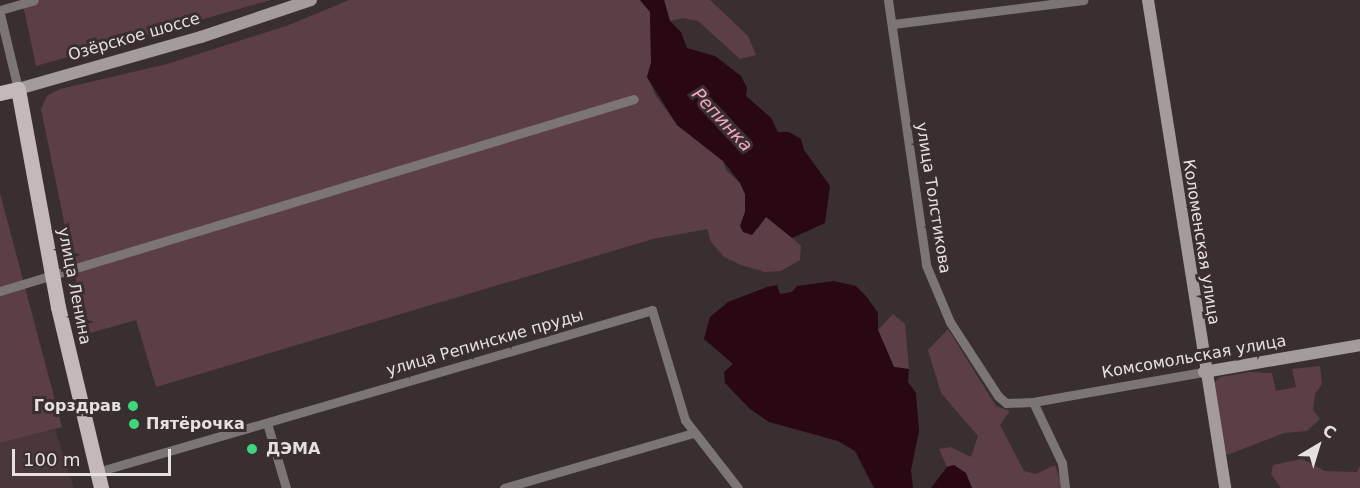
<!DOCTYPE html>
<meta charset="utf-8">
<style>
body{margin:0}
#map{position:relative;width:1360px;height:488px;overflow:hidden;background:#392e30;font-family:"DejaVu Sans",sans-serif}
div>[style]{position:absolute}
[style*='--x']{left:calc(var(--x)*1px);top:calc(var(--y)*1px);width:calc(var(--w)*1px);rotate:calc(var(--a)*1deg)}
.built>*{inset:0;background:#49373b}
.green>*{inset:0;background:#5c3f46}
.water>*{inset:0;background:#290713}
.street>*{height:9px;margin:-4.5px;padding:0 4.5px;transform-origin:4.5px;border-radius:4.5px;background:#7b7576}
.secondary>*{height:12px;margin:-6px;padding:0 6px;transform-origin:6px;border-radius:6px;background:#a49b9d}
.primary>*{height:15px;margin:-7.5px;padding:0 7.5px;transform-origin:7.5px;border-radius:7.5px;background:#c4b8ba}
.dots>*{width:16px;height:16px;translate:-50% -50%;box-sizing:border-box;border:3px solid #392e30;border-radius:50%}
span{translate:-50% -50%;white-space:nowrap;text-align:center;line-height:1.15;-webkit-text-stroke:6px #392e30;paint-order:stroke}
.street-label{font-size:16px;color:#e7e0e1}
.poi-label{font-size:16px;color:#e7e0e1;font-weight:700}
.right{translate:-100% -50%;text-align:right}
.left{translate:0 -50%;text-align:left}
.water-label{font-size:18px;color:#f2a9bc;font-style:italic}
.north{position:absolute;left:1288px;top:416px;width:60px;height:60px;-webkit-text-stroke:4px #392e30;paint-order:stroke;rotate:38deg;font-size:16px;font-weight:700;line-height:24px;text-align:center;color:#e7e0e1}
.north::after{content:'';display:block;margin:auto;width:21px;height:27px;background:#e7e0e1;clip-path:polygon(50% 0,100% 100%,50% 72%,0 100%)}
.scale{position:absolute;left:12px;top:449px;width:159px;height:27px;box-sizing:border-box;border:3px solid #e7e0e1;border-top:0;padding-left:8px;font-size:18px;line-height:21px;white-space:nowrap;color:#e7e0e1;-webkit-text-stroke:4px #392e30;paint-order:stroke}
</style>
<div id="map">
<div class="built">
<div style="clip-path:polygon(55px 429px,74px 488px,0 488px,0 443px)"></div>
</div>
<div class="green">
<div style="clip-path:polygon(22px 0,271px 0,36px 66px)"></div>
<div style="clip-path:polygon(349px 0,640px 0,650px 12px,651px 63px,647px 77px,656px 96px,677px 125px,723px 161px,726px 170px,740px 183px,745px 194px,745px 212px,740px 226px,758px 229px,766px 217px,774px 220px,801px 246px,800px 260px,781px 271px,765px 272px,741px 265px,724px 257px,711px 242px,707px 229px,653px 239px,156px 387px,136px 320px,87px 334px,41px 109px,47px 96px,60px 89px,167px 64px,289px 25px)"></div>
<div style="clip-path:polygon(664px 0,710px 0,748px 36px,756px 55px,740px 59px,698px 21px,683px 18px,670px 21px)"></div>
<div style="clip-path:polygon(0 193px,62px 427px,0 443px)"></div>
<div style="clip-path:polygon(893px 314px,905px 324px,909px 369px,894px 367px,878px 330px)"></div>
<div style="clip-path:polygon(948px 329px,996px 406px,1010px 411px,1000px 425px,1024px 471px,1036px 474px,1055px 465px,1063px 488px,972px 488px,954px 465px,947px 467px,939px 449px,951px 447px,971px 457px,978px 436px,941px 393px,928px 350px)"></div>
<div style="clip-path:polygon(1320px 366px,1322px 384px,1315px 394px,1313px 410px,1320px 419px,1307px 431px,1284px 433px,1227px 455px,1222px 447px,1213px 384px,1220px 377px,1250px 372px,1272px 373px,1276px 391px,1296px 387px,1292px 369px)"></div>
<div style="clip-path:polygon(1302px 459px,1325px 471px,1357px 472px,1360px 466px,1360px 488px,1281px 488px,1271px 474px,1273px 465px)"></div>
</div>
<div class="water">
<div style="clip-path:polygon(640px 0,664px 0,670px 21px,681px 32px,687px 48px,715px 56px,741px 76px,747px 88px,746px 96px,771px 118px,778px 132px,789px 132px,801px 139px,804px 150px,830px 186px,825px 223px,792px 238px,766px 217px,752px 235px,743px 232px,740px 226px,745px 212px,745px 194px,740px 183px,723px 161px,677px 125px,647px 77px,651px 63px,650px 12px)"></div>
<div style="clip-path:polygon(834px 281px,856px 286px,866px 296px,878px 313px,878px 330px,894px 367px,909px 369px,908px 382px,916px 393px,919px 431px,911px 470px,913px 488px,874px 488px,855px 451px,838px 441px,769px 422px,749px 408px,725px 383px,724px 372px,733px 364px,704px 339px,710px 317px,728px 302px,767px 287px,777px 285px,780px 294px,792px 292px,797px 286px)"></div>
<div style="clip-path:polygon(954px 465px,966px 473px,972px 488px,931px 488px,947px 467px)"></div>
</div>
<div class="street">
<div style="--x:888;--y:0;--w:268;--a:81.8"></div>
<div style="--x:926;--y:265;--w:62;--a:67.2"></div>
<div style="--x:950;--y:322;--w:88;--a:57"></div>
<div style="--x:998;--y:396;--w:11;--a:41"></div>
<div style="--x:1006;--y:403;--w:27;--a:-2"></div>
<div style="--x:1033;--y:402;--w:174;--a:-10"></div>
<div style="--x:0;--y:10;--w:35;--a:-16"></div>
<div style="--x:0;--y:14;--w:77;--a:76.5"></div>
<div style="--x:893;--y:24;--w:192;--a:-7.2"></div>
<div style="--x:0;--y:291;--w:662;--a:-16.85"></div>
<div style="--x:1033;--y:402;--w:68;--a:64.6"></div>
<div style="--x:1062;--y:463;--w:25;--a:83"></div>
<div style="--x:267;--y:423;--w:68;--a:73.7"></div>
<div style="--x:97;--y:472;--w:578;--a:-16.27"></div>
<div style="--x:652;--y:310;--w:115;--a:73.3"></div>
<div style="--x:685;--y:420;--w:86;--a:52.1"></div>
<div style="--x:504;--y:488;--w:197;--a:-16.2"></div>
</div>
<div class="secondary">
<div style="--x:1148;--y:0;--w:494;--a:81"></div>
<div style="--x:18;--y:89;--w:190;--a:-15.9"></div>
<div style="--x:201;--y:37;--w:116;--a:-18.6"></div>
<div style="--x:1204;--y:372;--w:158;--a:-9.8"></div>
</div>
<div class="primary">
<div style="--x:0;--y:93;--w:18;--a:-13"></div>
<div style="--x:18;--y:89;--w:222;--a:79.6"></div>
<div style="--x:58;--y:307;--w:186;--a:76.6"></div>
</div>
<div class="dots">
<div style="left:133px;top:406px;background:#3fd77d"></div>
<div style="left:134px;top:424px;background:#3fd77d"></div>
<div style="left:252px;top:449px;background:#3fd77d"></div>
</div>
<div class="street-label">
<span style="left:134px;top:37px;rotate:-16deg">Озёрское шоссе</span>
<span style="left:933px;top:198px;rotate:81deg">улица Толстикова</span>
<span style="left:1201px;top:242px;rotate:81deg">Коломенская улица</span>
<span style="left:74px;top:286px;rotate:79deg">улица Ленина</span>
<span style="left:485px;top:343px;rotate:-16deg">улица Репинские пруды</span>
<span style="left:1194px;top:357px;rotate:-10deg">Комсомольская улица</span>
</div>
<div class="poi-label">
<span class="right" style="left:121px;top:406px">Горздрав</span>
<span class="left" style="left:146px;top:424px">Пятёрочка</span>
<span class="left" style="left:266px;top:449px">ДЭМА</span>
</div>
<div class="water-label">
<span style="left:722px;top:120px;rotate:47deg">Репинка</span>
</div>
<div class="north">С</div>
<div class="scale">100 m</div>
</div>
